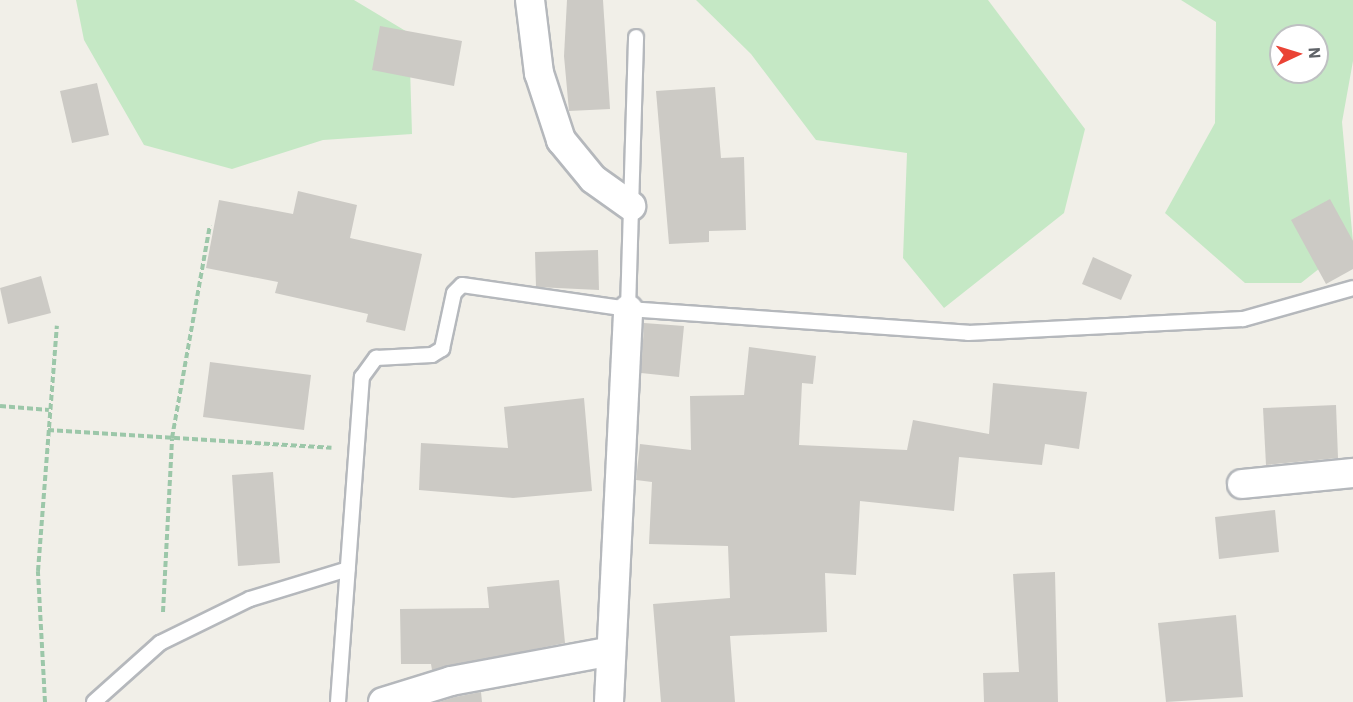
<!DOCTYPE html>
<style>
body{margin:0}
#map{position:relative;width:1353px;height:702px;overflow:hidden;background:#f1efe8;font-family:"IBM Plex Sans",sans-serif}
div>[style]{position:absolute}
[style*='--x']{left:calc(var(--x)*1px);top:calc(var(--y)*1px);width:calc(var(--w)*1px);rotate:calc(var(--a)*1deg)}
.green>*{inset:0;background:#c5e8c5}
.building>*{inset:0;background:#cccac5}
.path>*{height:4px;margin-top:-2px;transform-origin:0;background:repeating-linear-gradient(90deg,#9cc7a9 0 6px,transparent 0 9px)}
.roads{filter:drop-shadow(2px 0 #b5b8bc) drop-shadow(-2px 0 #b5b8bc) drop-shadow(0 2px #b5b8bc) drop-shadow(0 -2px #b5b8bc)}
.lane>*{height:14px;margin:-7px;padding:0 7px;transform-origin:7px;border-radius:7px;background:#fff}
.street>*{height:28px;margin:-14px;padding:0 14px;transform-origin:14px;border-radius:14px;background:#fff}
span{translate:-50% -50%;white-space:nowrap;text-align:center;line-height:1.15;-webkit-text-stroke:5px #fff;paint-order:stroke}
.north{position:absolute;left:1269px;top:24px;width:60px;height:60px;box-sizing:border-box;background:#fff;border:2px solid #bfc1c3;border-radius:50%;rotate:86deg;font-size:16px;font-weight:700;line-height:24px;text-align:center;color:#5f6368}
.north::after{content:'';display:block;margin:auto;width:21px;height:27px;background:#ea4335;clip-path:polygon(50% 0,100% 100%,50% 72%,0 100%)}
</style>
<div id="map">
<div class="green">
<div style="clip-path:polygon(76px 0,354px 0,409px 33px,412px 134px,323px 140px,232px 169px,144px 145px,84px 40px)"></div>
<div style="clip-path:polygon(696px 0,988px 0,1085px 129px,1064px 213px,944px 308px,903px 258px,907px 153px,816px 140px,751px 54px)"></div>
<div style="clip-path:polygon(evenodd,1181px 0,1353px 0,1353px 61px,1342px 122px,1353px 242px,1301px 283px,1245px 283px,1165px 213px,1215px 123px,1216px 22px,1181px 0,1281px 36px,1317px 36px,1317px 72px,1281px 72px,1281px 36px)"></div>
</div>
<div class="building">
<div style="clip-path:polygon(567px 0,603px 0,610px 109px,569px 111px,564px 56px)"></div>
<div style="clip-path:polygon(380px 26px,462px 41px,454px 86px,372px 70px)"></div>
<div style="clip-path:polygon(97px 83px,109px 135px,72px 143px,60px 91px)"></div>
<div style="clip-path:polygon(715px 87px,721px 158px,744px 157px,746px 230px,709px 231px,709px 242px,669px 244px,656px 91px)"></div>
<div style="clip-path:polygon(298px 191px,357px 205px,350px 238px,422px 254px,405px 331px,366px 322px,368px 314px,275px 293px,278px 282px,206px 268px,219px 200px,293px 214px)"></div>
<div style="clip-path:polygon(1330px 199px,1353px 241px,1353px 269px,1326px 284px,1291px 220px)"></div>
<div style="clip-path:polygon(598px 250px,599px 290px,536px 287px,535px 252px)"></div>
<div style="clip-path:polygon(1093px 257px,1132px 275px,1121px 300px,1082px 284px)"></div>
<div style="clip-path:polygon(41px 276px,51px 313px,8px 324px,0 288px)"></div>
<div style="clip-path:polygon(644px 323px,684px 326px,679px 377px,641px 373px)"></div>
<div style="clip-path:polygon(749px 347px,816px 356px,813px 384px,802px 383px,799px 445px,907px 450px,913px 420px,989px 434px,993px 383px,1087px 392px,1079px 449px,1045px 444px,1042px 465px,959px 457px,954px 511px,860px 501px,856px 575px,825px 573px,827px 632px,730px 636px,735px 702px,661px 702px,653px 604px,730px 598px,728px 546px,649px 544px,652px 482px,636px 480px,640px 444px,691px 450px,690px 396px,744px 395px)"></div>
<div style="clip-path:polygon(210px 362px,311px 375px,304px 430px,203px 417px)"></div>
<div style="clip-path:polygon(584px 398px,592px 491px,513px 498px,419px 490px,421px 443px,508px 448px,504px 407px)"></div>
<div style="clip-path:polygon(1336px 405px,1338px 458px,1266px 465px,1263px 408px)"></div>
<div style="clip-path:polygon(273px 472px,280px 563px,238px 566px,232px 475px)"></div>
<div style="clip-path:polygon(1275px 510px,1279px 552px,1219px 559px,1215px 517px)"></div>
<div style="clip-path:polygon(1055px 572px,1058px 702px,984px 702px,983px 673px,1019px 672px,1013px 574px)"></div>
<div style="clip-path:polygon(559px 580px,565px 643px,432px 670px,431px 664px,401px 664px,400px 609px,489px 608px,487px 587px)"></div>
<div style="clip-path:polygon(1236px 615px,1243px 697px,1166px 702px,1158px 623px)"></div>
<div style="clip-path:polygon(481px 692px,482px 702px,439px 702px,455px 697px)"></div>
</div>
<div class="path">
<div style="--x:0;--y:406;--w:49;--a:4.7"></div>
<div style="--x:48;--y:430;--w:284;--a:3.6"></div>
<div style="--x:163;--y:612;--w:174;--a:-87"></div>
<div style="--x:172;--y:438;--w:216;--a:-79.9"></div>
<div style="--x:45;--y:702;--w:131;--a:-93.1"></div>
<div style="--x:38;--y:571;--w:246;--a:-85.6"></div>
</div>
<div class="roads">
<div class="lane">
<div style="--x:628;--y:309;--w:272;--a:-88.3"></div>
<div style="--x:94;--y:702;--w:89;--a:-41.8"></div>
<div style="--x:160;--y:643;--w:100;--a:-26.1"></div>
<div style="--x:250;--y:599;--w:102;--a:-17"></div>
<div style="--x:338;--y:702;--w:326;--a:-85.8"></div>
<div style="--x:362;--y:377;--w:24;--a:-54"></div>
<div style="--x:376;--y:358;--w:56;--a:-3.1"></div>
<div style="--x:432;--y:355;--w:12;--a:-31"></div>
<div style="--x:442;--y:349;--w:57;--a:-77.9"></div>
<div style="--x:454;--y:293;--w:11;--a:-45"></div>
<div style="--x:462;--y:285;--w:168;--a:8.2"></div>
<div style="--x:628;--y:309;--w:341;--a:4"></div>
<div style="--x:968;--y:333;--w:275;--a:-2.9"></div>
<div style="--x:1243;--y:319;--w:114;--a:-15.7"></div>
</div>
<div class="street">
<div style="--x:530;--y:0;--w:74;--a:83"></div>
<div style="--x:539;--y:73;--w:71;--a:71.8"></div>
<div style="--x:561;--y:140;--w:50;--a:50.6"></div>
<div style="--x:593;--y:179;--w:47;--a:35.4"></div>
<div style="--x:1242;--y:484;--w:112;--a:-5.7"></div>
<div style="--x:383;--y:702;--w:71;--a:-17.2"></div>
<div style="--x:451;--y:681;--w:160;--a:-10.5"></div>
<div style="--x:609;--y:702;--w:393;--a:-87.2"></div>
</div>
</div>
<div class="north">N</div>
</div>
